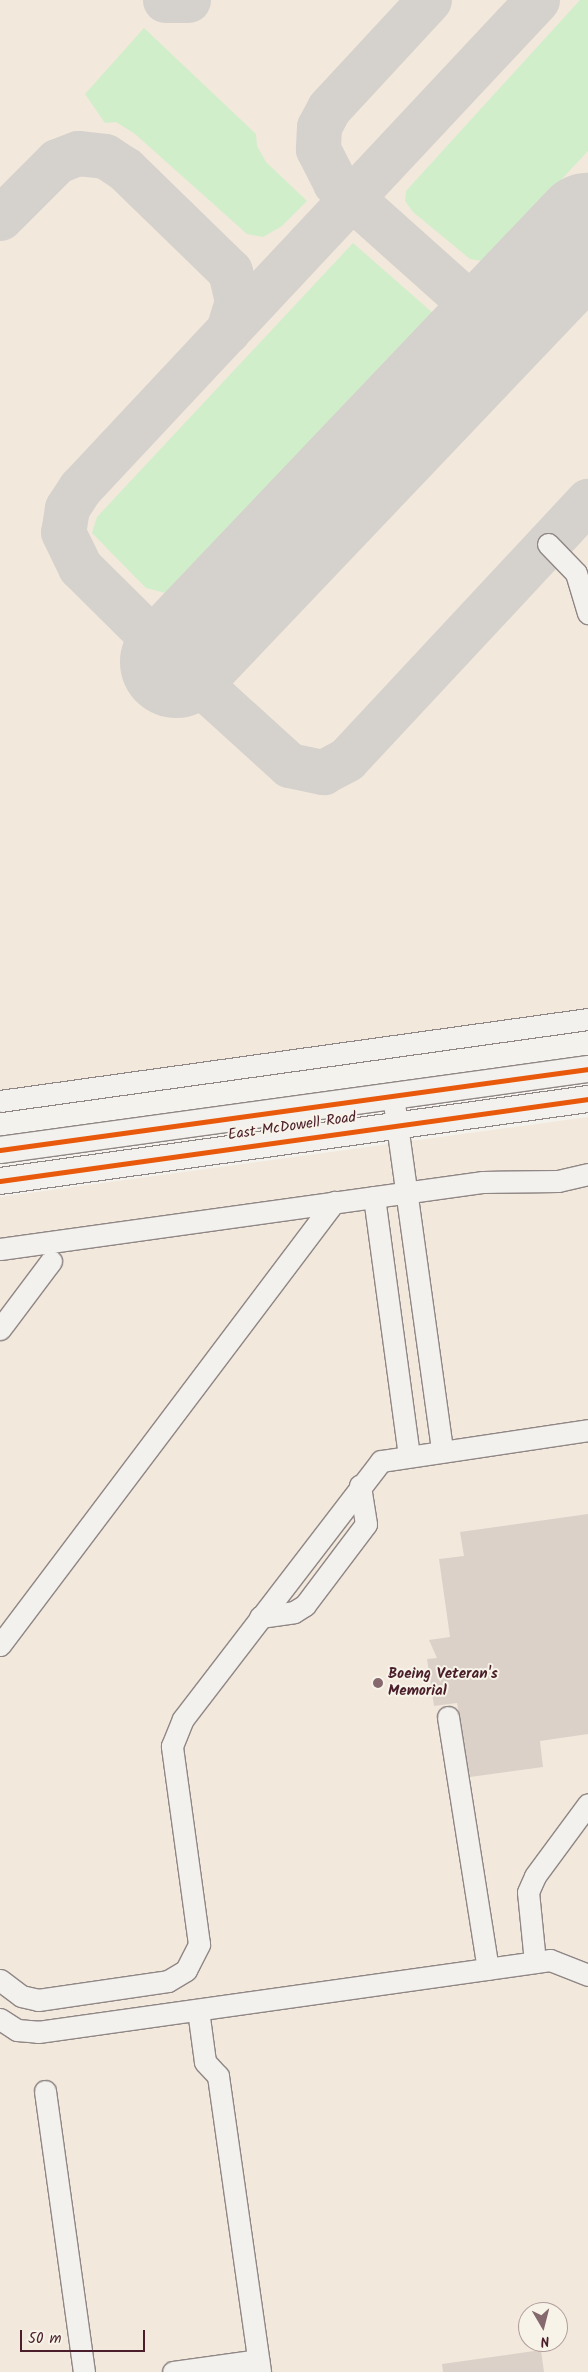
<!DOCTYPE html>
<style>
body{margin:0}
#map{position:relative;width:588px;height:2372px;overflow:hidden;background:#f4f2ec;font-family:Kalam,sans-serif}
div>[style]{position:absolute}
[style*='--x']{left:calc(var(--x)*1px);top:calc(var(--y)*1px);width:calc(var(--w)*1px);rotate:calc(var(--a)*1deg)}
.built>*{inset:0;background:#f2e8dc}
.green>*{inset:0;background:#d1eeca}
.taxiway>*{height:45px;margin:-22.5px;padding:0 22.5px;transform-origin:22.5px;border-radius:22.5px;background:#d5d1cd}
.runway>*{height:112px;margin:-56px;padding:0 56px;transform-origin:56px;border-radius:56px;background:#d5d1cd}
.building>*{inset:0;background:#dcd1c9}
.roads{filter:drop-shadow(1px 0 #8f8685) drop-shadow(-1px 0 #8f8685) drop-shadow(0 1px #8f8685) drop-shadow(0 -1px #8f8685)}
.minor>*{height:21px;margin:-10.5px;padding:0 10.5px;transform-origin:10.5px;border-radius:10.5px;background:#f2f1ed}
.major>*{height:26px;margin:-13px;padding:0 13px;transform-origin:13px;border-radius:13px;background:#f2f1ed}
.cycleway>*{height:5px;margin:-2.5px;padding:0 2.5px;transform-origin:2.5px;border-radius:2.5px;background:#e8590c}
.dots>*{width:14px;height:14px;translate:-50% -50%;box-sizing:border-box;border:2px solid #f7f3e8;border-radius:50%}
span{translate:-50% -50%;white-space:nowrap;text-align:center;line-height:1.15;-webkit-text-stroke:4px #f7f3e8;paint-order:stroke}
.street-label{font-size:15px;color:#4a1f2b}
.poi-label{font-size:15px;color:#4a1f2b;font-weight:700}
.left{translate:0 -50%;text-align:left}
.north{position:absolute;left:518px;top:2302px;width:50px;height:50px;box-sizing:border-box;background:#f7f3e8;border:1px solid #b29e9c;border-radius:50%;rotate:172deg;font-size:14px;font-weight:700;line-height:20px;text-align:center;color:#4a1f2b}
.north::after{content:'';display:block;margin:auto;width:18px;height:22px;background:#86696f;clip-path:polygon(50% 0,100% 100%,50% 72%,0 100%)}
.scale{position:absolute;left:20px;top:2330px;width:125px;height:22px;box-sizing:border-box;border:2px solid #4a1f2b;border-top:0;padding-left:6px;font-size:15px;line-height:18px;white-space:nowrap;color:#4a1f2b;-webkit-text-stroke:4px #f7f3e8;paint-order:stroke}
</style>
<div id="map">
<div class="built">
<div style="clip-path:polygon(0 0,588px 0,588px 1031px,0 1113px)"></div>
<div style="clip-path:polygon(evenodd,588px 1117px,588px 2372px,0 2372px,0 1197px,588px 1117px,528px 2312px,558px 2312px,558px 2342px,528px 2342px,528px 2312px)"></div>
</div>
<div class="green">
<div style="clip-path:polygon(580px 0,588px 0,588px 151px,492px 254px,482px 261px,470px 259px,413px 212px,405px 201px,406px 191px)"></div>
<div style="clip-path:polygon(144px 28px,256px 134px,257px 146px,266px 162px,307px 201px,282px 226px,263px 237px,247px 234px,135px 134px,116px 122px,105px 123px,85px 94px)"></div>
<div style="clip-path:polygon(353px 243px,434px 314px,179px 589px,165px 593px,146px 588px,92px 533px,97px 517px)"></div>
</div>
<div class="taxiway">
<div style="--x:165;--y:0;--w:23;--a:0"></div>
<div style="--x:429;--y:0;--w:147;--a:132.8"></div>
<div style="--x:329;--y:108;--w:21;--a:118"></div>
<div style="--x:319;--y:127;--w:22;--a:93"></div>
<div style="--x:318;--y:149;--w:38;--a:63"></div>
<div style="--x:335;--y:183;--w:216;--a:41.8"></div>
<div style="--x:537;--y:0;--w:669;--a:133.12"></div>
<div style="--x:80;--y:488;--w:24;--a:123"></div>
<div style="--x:67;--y:508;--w:24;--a:99"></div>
<div style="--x:63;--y:532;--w:39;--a:64"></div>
<div style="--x:80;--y:567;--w:135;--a:44.7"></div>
<div style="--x:176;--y:662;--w:153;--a:42.3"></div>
<div style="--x:289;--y:765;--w:35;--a:12"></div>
<div style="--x:323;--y:772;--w:27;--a:-28"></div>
<div style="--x:347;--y:759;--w:353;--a:-47"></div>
<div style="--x:0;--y:218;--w:81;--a:-45"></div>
<div style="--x:57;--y:161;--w:22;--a:-21"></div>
<div style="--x:78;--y:153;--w:27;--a:6"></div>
<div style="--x:105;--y:156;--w:24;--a:33"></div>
<div style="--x:125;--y:169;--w:146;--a:44.2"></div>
<div style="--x:230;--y:271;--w:31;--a:77"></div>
<div style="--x:237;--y:301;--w:31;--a:107"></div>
</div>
<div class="runway">
<div style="--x:176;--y:662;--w:598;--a:-46.42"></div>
</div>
<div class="building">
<div style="clip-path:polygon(588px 1514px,588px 1734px,540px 1741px,543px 1767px,470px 1777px,457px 1703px,434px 1706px,427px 1659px,437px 1658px,429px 1640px,450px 1637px,439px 1559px,464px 1556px,460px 1532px)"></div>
<div style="clip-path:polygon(541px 2350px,544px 2372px,443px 2372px,442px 2364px)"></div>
</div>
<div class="roads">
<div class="minor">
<div style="--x:548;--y:544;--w:40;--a:46"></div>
<div style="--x:576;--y:573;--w:42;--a:73.3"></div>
<div style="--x:393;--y:1096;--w:358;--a:82.1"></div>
<div style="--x:0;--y:1101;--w:594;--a:-7.94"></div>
<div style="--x:374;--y:1197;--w:260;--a:82.3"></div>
<div style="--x:0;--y:1249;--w:488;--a:-7.9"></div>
<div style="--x:483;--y:1182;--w:75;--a:-0.8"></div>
<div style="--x:558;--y:1181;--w:31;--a:-13"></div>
<div style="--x:0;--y:1329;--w:85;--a:-53.1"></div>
<div style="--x:260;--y:1617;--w:34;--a:-8"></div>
<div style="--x:294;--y:1612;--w:13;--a:-32"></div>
<div style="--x:305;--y:1605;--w:101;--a:-53"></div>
<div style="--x:366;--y:1524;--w:39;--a:-99"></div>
<div style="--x:0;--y:1645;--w:555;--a:-52.99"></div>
<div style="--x:448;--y:1717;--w:255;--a:81"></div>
<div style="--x:535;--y:1962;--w:70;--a:-95.7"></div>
<div style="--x:528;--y:1892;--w:17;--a:-66"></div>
<div style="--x:535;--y:1876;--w:89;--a:-53.6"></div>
<div style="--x:0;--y:1980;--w:26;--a:37"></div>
<div style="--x:21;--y:1996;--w:17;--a:13"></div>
<div style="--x:38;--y:2000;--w:131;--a:-8.3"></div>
<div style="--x:168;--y:1981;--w:21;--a:-31"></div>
<div style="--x:186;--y:1970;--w:29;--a:-63"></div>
<div style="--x:199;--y:1944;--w:200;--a:-97.8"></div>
<div style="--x:172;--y:1746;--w:29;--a:-68"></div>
<div style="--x:183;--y:1719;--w:325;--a:-52.5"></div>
<div style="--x:381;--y:1461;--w:209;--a:-8.5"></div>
<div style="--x:198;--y:2010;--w:52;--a:82.3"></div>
<div style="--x:205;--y:2062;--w:19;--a:47"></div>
<div style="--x:218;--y:2076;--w:299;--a:81.9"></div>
<div style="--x:0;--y:2019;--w:20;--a:33"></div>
<div style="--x:17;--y:2030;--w:21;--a:5"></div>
<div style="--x:38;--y:2032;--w:517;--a:-8"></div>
<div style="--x:550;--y:1960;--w:41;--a:21.5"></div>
<div style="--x:45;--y:2091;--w:284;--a:82.1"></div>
<div style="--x:173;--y:2372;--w:86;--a:-8"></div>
</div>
<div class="major">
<div style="--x:0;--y:1150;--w:594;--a:-7.84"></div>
<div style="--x:0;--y:1181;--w:594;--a:-7.94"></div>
</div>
</div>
<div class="cycleway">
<div style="--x:0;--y:1150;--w:594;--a:-7.84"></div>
<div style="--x:0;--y:1181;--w:594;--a:-7.94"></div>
</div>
<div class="dots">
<div style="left:378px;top:1683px;background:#86696f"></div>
</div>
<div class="street-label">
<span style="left:292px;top:1127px;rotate:-8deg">East McDowell Road</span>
</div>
<div class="poi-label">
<span class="left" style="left:388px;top:1683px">Boeing Veteran's<br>Memorial</span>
</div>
<div class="north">N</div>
<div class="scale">50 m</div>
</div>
